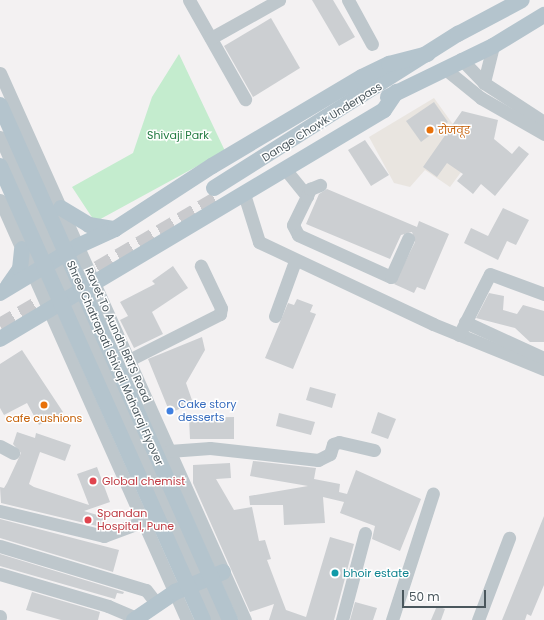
<!DOCTYPE html>
<meta charset="utf-8">
<style>
body{margin:0}
#map{position:relative;width:544px;height:620px;overflow:hidden;background:#f3f1f2;font-family:Poppins,"Noto Sans Devanagari",sans-serif}
div>[style]{position:absolute}
[style*='--x']{left:calc(var(--x)*1px);top:calc(var(--y)*1px);width:calc(var(--w)*1px);rotate:calc(var(--a)*1deg)}
.commercial>*{inset:0;background:#e9e5e0}
.green>*{inset:0;background:#c4ecce}
.building>*{inset:0;background:#cccfd2}
.major-tunnel>*{height:16px;margin-top:-8px;transform-origin:0;background:repeating-linear-gradient(90deg,#c9cacd 0 16px,transparent 0 24px)}
.minor>*{height:13px;margin:-6.5px;padding:0 6.5px;transform-origin:6.5px;border-radius:6.5px;background:#bec7cc}
.major>*{height:16px;margin:-8px;padding:0 8px;transform-origin:8px;border-radius:8px;background:#b4c4cd}
.major-bridge>*{height:16px;margin:-8px;padding:0 8px;transform-origin:8px;border-radius:8px;background:#b4c4cd}
.dots>*{width:11px;height:11px;translate:-50% -50%;box-sizing:border-box;border:2px solid #fff;border-radius:50%}
span{translate:-50% -50%;white-space:nowrap;text-align:center;line-height:1.15;-webkit-text-stroke:3px #fff;paint-order:stroke}
.street-label{font-size:11px;color:#4a575d}
.food-label{font-size:11px;color:#c56008}
.left{translate:0 -50%;text-align:left}
.park-label{font-size:11px;color:#207a40}
.shop-label{font-size:11px;color:#366cbe}
.health-label{font-size:11px;color:#be3a42}
.culture-label{font-size:11px;color:#0d838f}
.scale{position:absolute;left:402px;top:590px;width:84px;height:18px;box-sizing:border-box;border:2px solid #4a575d;border-top:0;padding-left:5px;font-size:12px;line-height:14px;white-space:nowrap;color:#4a575d;-webkit-text-stroke:3px #fff;paint-order:stroke}
</style>
<div id="map">
<div class="commercial">
<div style="clip-path:polygon(434px 98px,452px 123px,482px 144px,450px 187px,425px 170px,410px 187px,394px 183px,369px 137px)"></div>
</div>
<div class="green">
<div style="clip-path:polygon(179px 54px,225px 151px,95px 222px,72px 187px,133px 153px,152px 97px)"></div>
</div>
<div class="building">
<div style="clip-path:polygon(312px 0,333px 0,355px 37px,339px 46px)"></div>
<div style="clip-path:polygon(271px 18px,300px 68px,253px 97px,224px 46px)"></div>
<div style="clip-path:polygon(434px 102px,448px 122px,421px 142px,406px 121px)"></div>
<div style="clip-path:polygon(462px 111px,498px 120px,494px 139px,512px 154px,519px 146px,529px 154px,495px 196px,481px 184px,473px 194px,457px 181px,463px 174px,447px 163px,437px 177px,423px 167px)"></div>
<div style="clip-path:polygon(365px 140px,389px 175px,371px 186px,348px 150px)"></div>
<div style="clip-path:polygon(327px 189px,417px 227px,419px 221px,449px 234px,425px 290px,417px 287px,414px 293px,394px 284px,415px 242px,412px 232px,401px 235px,390px 259px,306px 224px,319px 194px)"></div>
<div style="clip-path:polygon(503px 208px,529px 220px,516px 245px,507px 241px,498px 260px,464px 243px,471px 228px,488px 236px)"></div>
<div style="clip-path:polygon(173px 266px,188px 288px,152px 312px,163px 334px,134px 348px,120px 320px,128px 316px,120px 302px,155px 284px,152px 281px)"></div>
<div style="clip-path:polygon(489px 293px,504px 296px,503px 310px,517px 314px,523px 305px,544px 311px,544px 342px,530px 342px,515px 328px,476px 318px)"></div>
<div style="clip-path:polygon(297px 299px,313px 305px,310px 312px,316px 314px,293px 369px,265px 358px,288px 303px,294px 305px)"></div>
<div style="clip-path:polygon(202px 337px,205px 350px,186px 383px,193px 403px,170px 413px,148px 359px)"></div>
<div style="clip-path:polygon(22px 350px,63px 412px,39px 425px,27px 403px,4px 415px,0 408px,0 364px)"></div>
<div style="clip-path:polygon(310px 387px,336px 394px,332px 408px,306px 400px)"></div>
<div style="clip-path:polygon(378px 412px,396px 419px,388px 439px,371px 433px)"></div>
<div style="clip-path:polygon(279px 413px,315px 422px,311px 435px,276px 426px)"></div>
<div style="clip-path:polygon(234px 417px,234px 439px,190px 439px,189px 418px)"></div>
<div style="clip-path:polygon(17px 432px,35px 438px,36px 433px,71px 445px,65px 461px,40px 452px,29px 484px,34px 487px,89px 505px,77px 474px,97px 467px,110px 502px,84px 511px,104px 517px,101px 527px,1px 503px,0 487px,4px 488px,7px 483px,21px 453px,13px 444px)"></div>
<div style="clip-path:polygon(253px 461px,316px 468px,314px 479px,340px 484px,339px 492px,347px 494px,356px 470px,421px 499px,400px 551px,372px 539px,375px 526px,340px 513px,344px 502px,323px 497px,325px 523px,284px 525px,283px 505px,250px 505px,249px 496px,308px 486px,250px 476px)"></div>
<div style="clip-path:polygon(230px 463px,231px 478px,216px 479px,234px 510px,252px 507px,259px 541px,265px 540px,271px 559px,267px 560px,286px 610px,306px 617px,330px 537px,354px 544px,334px 620px,269px 620px,274px 604px,250px 612px,193px 483px,193px 465px)"></div>
<div style="clip-path:polygon(544px 516px,544px 585px,531px 616px,527px 614px,525px 620px,502px 620px)"></div>
<div style="clip-path:polygon(0 519px,119px 550px,113px 572px,0 538px)"></div>
<div style="clip-path:polygon(0 554px,124px 592px,123px 594px,117px 593px,115px 599px,0 566px)"></div>
<div style="clip-path:polygon(32px 592px,100px 612px,98px 620px,61px 620px,26px 610px)"></div>
<div style="clip-path:polygon(355px 602px,377px 608px,373px 620px,350px 620px)"></div>
<div style="clip-path:polygon(437px 606px,445px 609px,441px 620px,431px 620px)"></div>
</div>
<div class="major-tunnel">
<div style="--x:77;--y:281;--w:164;--a:-30.3"></div>
<div style="--x:0;--y:326;--w:66;--a:-30.1"></div>
</div>
<div class="minor">
<div style="--x:189;--y:0;--w:114;--a:60.5"></div>
<div style="--x:348;--y:0;--w:50;--a:61.4"></div>
<div style="--x:211;--y:38;--w:78;--a:-29.2"></div>
<div style="--x:493;--y:46;--w:38;--a:104"></div>
<div style="--x:484;--y:83;--w:72;--a:33"></div>
<div style="--x:461;--y:59;--w:33;--a:46"></div>
<div style="--x:444;--y:68;--w:48;--a:39"></div>
<div style="--x:481;--y:98;--w:73;--a:29.7"></div>
<div style="--x:0;--y:73;--w:599;--a:65.87"></div>
<div style="--x:0;--y:137;--w:529;--a:65.91"></div>
<div style="--x:285;--y:169;--w:35;--a:51"></div>
<div style="--x:307;--y:196;--w:32;--a:116"></div>
<div style="--x:293;--y:225;--w:11;--a:63"></div>
<div style="--x:298;--y:235;--w:102;--a:24.3"></div>
<div style="--x:391;--y:277;--w:42;--a:-65.9"></div>
<div style="--x:244;--y:194;--w:50;--a:72.6"></div>
<div style="--x:259;--y:242;--w:192;--a:25.2"></div>
<div style="--x:433;--y:324;--w:120;--a:22.1"></div>
<div style="--x:307;--y:196;--w:8;--a:-67"></div>
<div style="--x:310;--y:189;--w:11;--a:-22"></div>
<div style="--x:0;--y:200;--w:460;--a:66"></div>
<div style="--x:275;--y:316;--w:59;--a:-70"></div>
<div style="--x:465;--y:322;--w:87;--a:24.5"></div>
<div style="--x:459;--y:335;--w:68;--a:-63.1"></div>
<div style="--x:490;--y:274;--w:58;--a:20.3"></div>
<div style="--x:129;--y:360;--w:102;--a:-26.8"></div>
<div style="--x:220;--y:314;--w:6;--a:-81"></div>
<div style="--x:221;--y:308;--w:47;--a:-115.5"></div>
<div style="--x:0;--y:446;--w:15;--a:28"></div>
<div style="--x:169;--y:451;--w:41;--a:-4.2"></div>
<div style="--x:210;--y:448;--w:109;--a:6.3"></div>
<div style="--x:318;--y:460;--w:13;--a:-27"></div>
<div style="--x:330;--y:454;--w:10;--a:-73"></div>
<div style="--x:333;--y:444;--w:6;--a:-18"></div>
<div style="--x:339;--y:442;--w:36;--a:13"></div>
<div style="--x:0;--y:511;--w:107;--a:13.5"></div>
<div style="--x:104;--y:536;--w:43;--a:-20.6"></div>
<div style="--x:0;--y:546;--w:152;--a:16.8"></div>
<div style="--x:146;--y:590;--w:18;--a:52"></div>
<div style="--x:0;--y:574;--w:113;--a:16.5"></div>
<div style="--x:108;--y:606;--w:30;--a:23"></div>
<div style="--x:0;--y:617;--w:1;--a:-90"></div>
<div style="--x:342;--y:620;--w:90;--a:-75.2"></div>
<div style="--x:392;--y:620;--w:133;--a:-72.1"></div>
<div style="--x:478;--y:620;--w:88;--a:-69.3"></div>
</div>
<div class="major">
<div style="--x:388;--y:97;--w:117;--a:-25.9"></div>
<div style="--x:493;--y:46;--w:60;--a:-31.3"></div>
<div style="--x:214;--y:188;--w:289;--a:-32.3"></div>
<div style="--x:458;--y:34;--w:72;--a:-28"></div>
<div style="--x:61;--y:208;--w:33;--a:31"></div>
<div style="--x:89;--y:225;--w:26;--a:9"></div>
<div style="--x:8;--y:286;--w:21;--a:-55"></div>
<div style="--x:20;--y:269;--w:20;--a:-84"></div>
<div style="--x:0;--y:293;--w:91;--a:-31.1"></div>
<div style="--x:78;--y:246;--w:41;--a:-24.7"></div>
<div style="--x:115;--y:229;--w:116;--a:-33"></div>
<div style="--x:212;--y:166;--w:174;--a:-30.7"></div>
<div style="--x:362;--y:77;--w:30;--a:-26"></div>
<div style="--x:389;--y:64;--w:40;--a:-14.4"></div>
<div style="--x:0;--y:339;--w:447;--a:-30.8"></div>
<div style="--x:384;--y:110;--w:22;--a:-56"></div>
<div style="--x:134;--y:620;--w:50;--a:-34.3"></div>
<div style="--x:175;--y:592;--w:52;--a:-22.6"></div>
</div>
<div class="major-bridge">
<div style="--x:0;--y:105;--w:564;--a:65.93"></div>
<div style="--x:0;--y:166;--w:497;--a:65.9"></div>
</div>
<div class="dots">
<div style="left:430px;top:130px;background:#e8710a"></div>
<div style="left:44px;top:405px;background:#e8710a"></div>
<div style="left:170px;top:411px;background:#3f7fe0"></div>
<div style="left:93px;top:481px;background:#e0444e"></div>
<div style="left:88px;top:520px;background:#e0444e"></div>
<div style="left:335px;top:573px;background:#0f9aa8"></div>
</div>
<div class="street-label">
<span style="left:322px;top:122px;rotate:-32deg">Dange Chowk Underpass</span>
<span style="left:118px;top:335px;rotate:66deg">Ravet To Aundh BRTS Road</span>
<span style="left:115px;top:363px;rotate:66deg">Shree Chatrapati Shivaji Maharaj Flyover</span>
</div>
<div class="food-label">
<span class="left" style="left:438px;top:130px">रोजवूड</span>
<span style="left:44px;top:418px">cafe cushions</span>
</div>
<div class="park-label">
<span style="left:178px;top:135px">Shivaji Park</span>
</div>
<div class="shop-label">
<span class="left" style="left:178px;top:411px">Cake story<br>desserts</span>
</div>
<div class="health-label">
<span class="left" style="left:102px;top:481px">Global chemist</span>
<span class="left" style="left:97px;top:520px">Spandan<br>Hospital, Pune</span>
</div>
<div class="culture-label">
<span class="left" style="left:343px;top:573px">bhoir estate</span>
</div>
<div class="scale">50 m</div>
</div>
